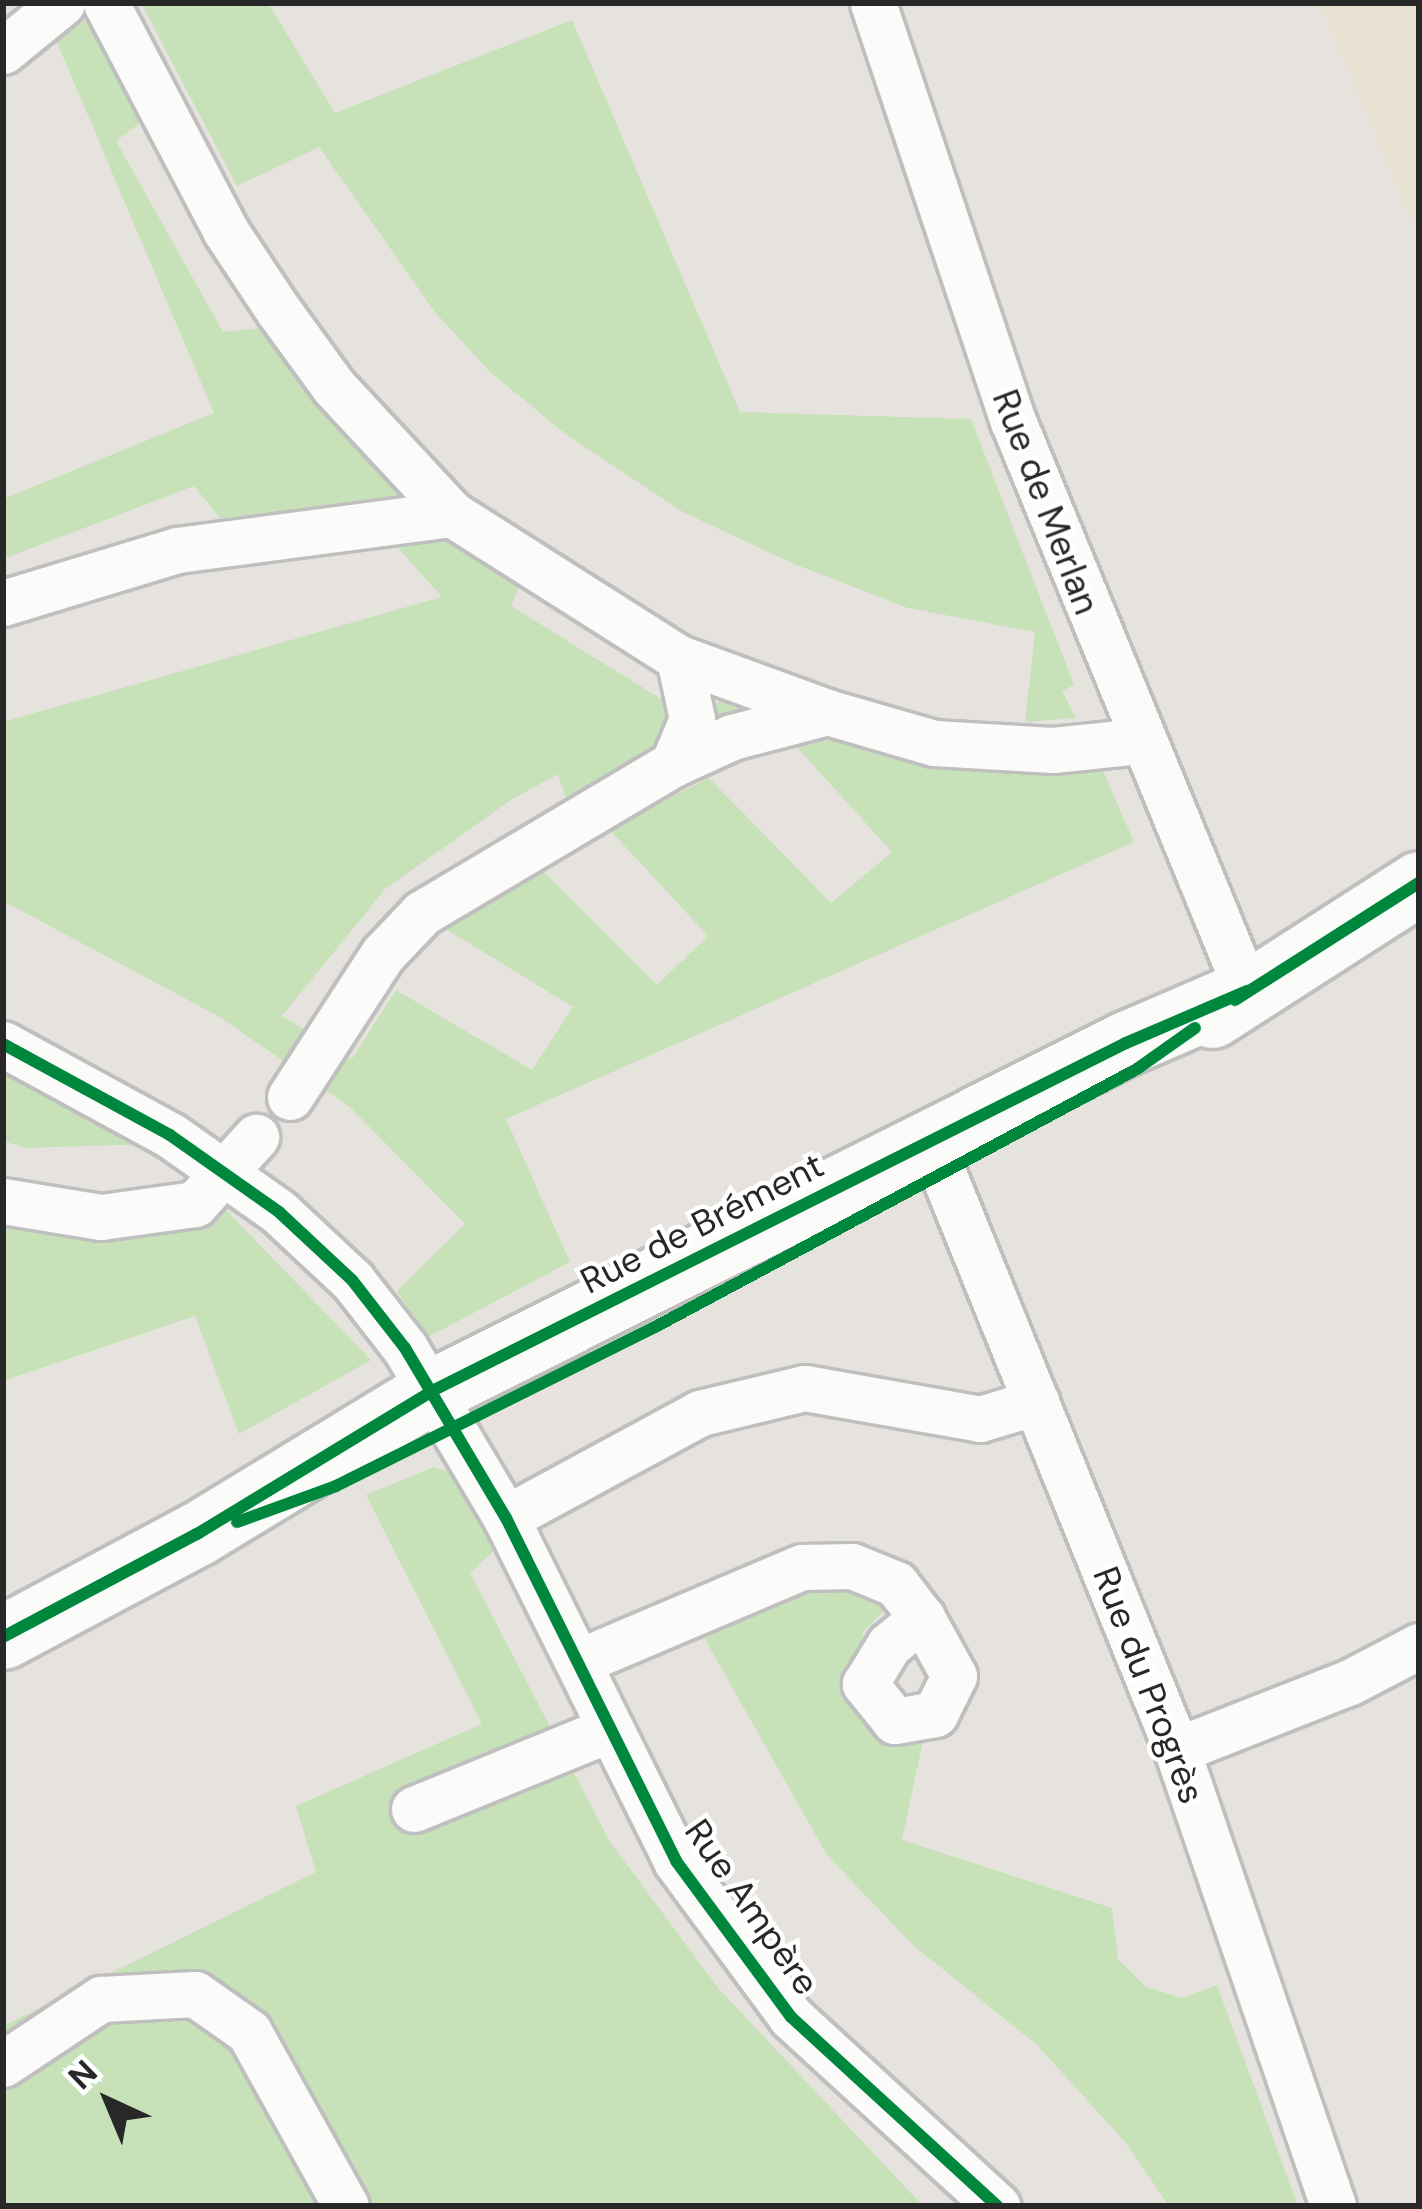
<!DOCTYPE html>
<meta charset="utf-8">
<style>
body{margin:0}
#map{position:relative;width:1422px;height:2209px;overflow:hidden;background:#e6e3de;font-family:"DM Sans",sans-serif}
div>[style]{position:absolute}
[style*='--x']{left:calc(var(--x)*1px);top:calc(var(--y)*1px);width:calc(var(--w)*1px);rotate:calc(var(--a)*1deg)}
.education>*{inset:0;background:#e9e2d3}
.green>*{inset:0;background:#c7e1b8}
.roads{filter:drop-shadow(3px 0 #c0bfbf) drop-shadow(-3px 0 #c0bfbf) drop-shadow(0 3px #c0bfbf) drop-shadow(0 -3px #c0bfbf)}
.minor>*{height:45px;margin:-22.5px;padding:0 22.5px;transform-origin:22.5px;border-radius:22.5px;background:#fbfbfa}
.secondary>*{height:63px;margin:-31.5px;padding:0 31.5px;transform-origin:31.5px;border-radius:31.5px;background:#fbfbfa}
.cycleway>*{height:12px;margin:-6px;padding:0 6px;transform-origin:6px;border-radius:6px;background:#00873e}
span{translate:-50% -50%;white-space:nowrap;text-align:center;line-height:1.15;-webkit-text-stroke:9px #fff;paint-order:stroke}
.street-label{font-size:36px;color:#282828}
.frame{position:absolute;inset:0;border:6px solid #282828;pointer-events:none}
.north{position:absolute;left:48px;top:2041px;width:120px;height:120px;-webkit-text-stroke:9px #fff;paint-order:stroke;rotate:316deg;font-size:33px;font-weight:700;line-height:48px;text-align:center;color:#282828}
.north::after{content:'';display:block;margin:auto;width:42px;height:54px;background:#282828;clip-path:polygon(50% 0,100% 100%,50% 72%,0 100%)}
</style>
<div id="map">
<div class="education">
<div style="clip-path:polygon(1319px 3px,1419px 3px,1419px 238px)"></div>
</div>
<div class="green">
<div style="clip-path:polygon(141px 3px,268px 3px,335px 113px,572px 20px,740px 412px,971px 419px,1074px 685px,1062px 691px,1076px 718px,1025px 722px,1035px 632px,908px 608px,794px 564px,683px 512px,568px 436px,490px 372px,435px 312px,319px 147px,237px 186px)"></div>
<div style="clip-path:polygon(100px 10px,153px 113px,116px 141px,223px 332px,259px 328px,315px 396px,523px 578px,511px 606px,695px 720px,729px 693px,785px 712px,568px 805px,558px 774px,514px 798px,385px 889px,282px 1016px,352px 1059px,396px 990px,532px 1070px,573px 1007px,441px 926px,536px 864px,657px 985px,708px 936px,608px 828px,709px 778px,831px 903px,892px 852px,794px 744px,825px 737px,1003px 770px,1101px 766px,1134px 842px,506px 1119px,570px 1262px,426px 1338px,397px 1291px,465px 1224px,350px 1107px,218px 1016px,3px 901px,3px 722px,442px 597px,387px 536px,248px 552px,194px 486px,3px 559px,3px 499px,214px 413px,56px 40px)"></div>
<div style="clip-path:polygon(3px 1066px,88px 1117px,152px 1144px,27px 1148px,3px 1141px)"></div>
<div style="clip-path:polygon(182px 1198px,226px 1210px,371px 1360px,239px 1434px,195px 1316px,3px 1381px,3px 1209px)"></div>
<div style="clip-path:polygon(434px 1467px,471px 1479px,501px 1544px,470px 1573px,610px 1842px,719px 1989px,923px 2206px,3px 2206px,3px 2026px,316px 1872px,296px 1806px,482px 1724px,366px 1495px)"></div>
<div style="clip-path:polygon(874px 1555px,907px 1562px,910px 1584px,863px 1632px,865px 1663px,925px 1731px,902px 1840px,1112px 1908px,1118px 1959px,1146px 1987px,1182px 1998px,1217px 1985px,1298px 2206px,1169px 2206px,1125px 2142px,1037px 2045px,913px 1945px,827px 1855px,702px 1634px)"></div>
</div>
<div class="roads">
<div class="minor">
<div style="--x:106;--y:3;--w:256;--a:62.3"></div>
<div style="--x:225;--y:230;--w:96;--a:56.5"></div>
<div style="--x:278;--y:310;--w:95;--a:54"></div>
<div style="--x:334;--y:387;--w:173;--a:47.1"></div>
<div style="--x:452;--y:514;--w:269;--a:32.4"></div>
<div style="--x:679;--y:658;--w:158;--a:20"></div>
<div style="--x:827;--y:712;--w:111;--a:16.2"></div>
<div style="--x:934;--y:743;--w:119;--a:3.4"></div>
<div style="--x:1053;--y:750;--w:86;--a:-6"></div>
<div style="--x:873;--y:3;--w:441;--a:71.5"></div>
<div style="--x:1013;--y:421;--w:616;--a:67.68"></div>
<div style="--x:3;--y:51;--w:76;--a:-39.1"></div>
<div style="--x:3;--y:603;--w:182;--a:-16.9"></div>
<div style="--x:177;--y:550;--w:277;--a:-7.5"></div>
<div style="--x:673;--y:764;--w:49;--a:-67.1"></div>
<div style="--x:692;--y:719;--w:62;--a:-102"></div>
<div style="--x:3;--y:1044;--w:190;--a:28.6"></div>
<div style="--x:170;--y:1135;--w:133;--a:35.2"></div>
<div style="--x:279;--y:1212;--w:100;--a:43"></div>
<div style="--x:352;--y:1280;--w:86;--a:52.1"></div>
<div style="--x:405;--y:1348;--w:198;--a:59.3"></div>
<div style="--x:506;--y:1518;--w:383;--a:63.6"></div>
<div style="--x:676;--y:1861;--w:194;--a:53.6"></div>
<div style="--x:791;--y:2017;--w:280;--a:42.5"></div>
<div style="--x:290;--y:1097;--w:171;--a:-57"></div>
<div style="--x:383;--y:954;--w:57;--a:-46.4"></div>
<div style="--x:422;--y:913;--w:292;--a:-30.7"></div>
<div style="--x:673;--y:764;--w:65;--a:-24.6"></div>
<div style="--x:732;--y:737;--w:98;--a:-14.7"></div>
<div style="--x:943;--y:1173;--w:623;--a:67.93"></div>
<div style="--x:1177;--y:1750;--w:482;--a:71.1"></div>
<div style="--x:3;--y:1201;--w:99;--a:9.3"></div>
<div style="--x:101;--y:1217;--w:95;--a:-7.9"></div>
<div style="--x:195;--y:1204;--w:91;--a:-47.7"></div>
<div style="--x:506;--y:1518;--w:221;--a:-28.4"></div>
<div style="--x:700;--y:1413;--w:108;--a:-13.4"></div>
<div style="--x:805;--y:1388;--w:178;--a:10"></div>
<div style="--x:980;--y:1419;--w:59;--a:-16.9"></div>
<div style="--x:578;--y:1662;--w:243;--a:-23"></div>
<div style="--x:802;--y:1567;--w:50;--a:-1.1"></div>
<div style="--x:852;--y:1566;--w:48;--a:22.2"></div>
<div style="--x:896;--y:1584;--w:43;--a:52.6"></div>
<div style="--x:922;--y:1618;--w:66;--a:61.1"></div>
<div style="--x:954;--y:1676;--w:42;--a:116.6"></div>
<div style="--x:935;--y:1714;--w:41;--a:170.1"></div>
<div style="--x:895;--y:1721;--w:48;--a:-129"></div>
<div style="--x:865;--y:1684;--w:46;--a:-58.4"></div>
<div style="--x:889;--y:1645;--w:43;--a:-39.3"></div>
<div style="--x:1177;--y:1750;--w:186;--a:-21.5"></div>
<div style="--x:1350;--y:1682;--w:78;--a:-27.6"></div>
<div style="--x:414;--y:1809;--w:212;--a:-22.2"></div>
<div style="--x:3;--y:2064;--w:118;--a:-33.6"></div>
<div style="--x:101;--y:1999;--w:94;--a:-3"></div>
<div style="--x:195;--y:1994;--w:66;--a:35.1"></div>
<div style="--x:249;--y:2032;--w:199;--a:60.9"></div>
</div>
<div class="secondary">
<div style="--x:1212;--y:1016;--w:246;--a:-32.7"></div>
<div style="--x:3;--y:1637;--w:220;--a:-28"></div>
<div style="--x:197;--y:1534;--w:275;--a:-31.3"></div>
<div style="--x:432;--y:1391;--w:776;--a:-26.63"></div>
<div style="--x:1126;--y:1043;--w:132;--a:-23.3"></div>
</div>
</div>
<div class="cycleway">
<div style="--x:1235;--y:1000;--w:218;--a:-32.5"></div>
<div style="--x:3;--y:1044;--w:190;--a:28.6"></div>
<div style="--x:170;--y:1135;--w:133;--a:35.2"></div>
<div style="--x:279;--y:1212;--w:100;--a:43"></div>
<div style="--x:352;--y:1280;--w:86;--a:52.1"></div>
<div style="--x:405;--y:1348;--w:198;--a:59.3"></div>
<div style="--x:506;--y:1518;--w:383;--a:63.6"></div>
<div style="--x:676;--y:1861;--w:194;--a:53.6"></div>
<div style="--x:791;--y:2017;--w:280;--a:42.5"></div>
<div style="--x:237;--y:1522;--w:105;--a:-20"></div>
<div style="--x:336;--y:1486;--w:359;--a:-26.5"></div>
<div style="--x:657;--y:1326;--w:544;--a:-28.17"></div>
<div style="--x:1137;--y:1069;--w:71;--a:-35.3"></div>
<div style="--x:3;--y:1637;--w:220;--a:-28"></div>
<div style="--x:197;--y:1534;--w:275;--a:-31.3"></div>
<div style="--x:432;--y:1391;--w:776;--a:-26.63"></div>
<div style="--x:1126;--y:1043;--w:132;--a:-23.3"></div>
</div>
<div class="street-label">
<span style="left:1046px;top:502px;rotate:69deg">Rue de Merlan</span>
<span style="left:702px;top:1223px;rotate:-27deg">Rue de Brément</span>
<span style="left:1149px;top:1685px;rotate:69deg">Rue du Progrès</span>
<span style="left:752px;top:1907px;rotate:55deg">Rue Ampère</span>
</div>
<div class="frame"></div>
<div class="north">N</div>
</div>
